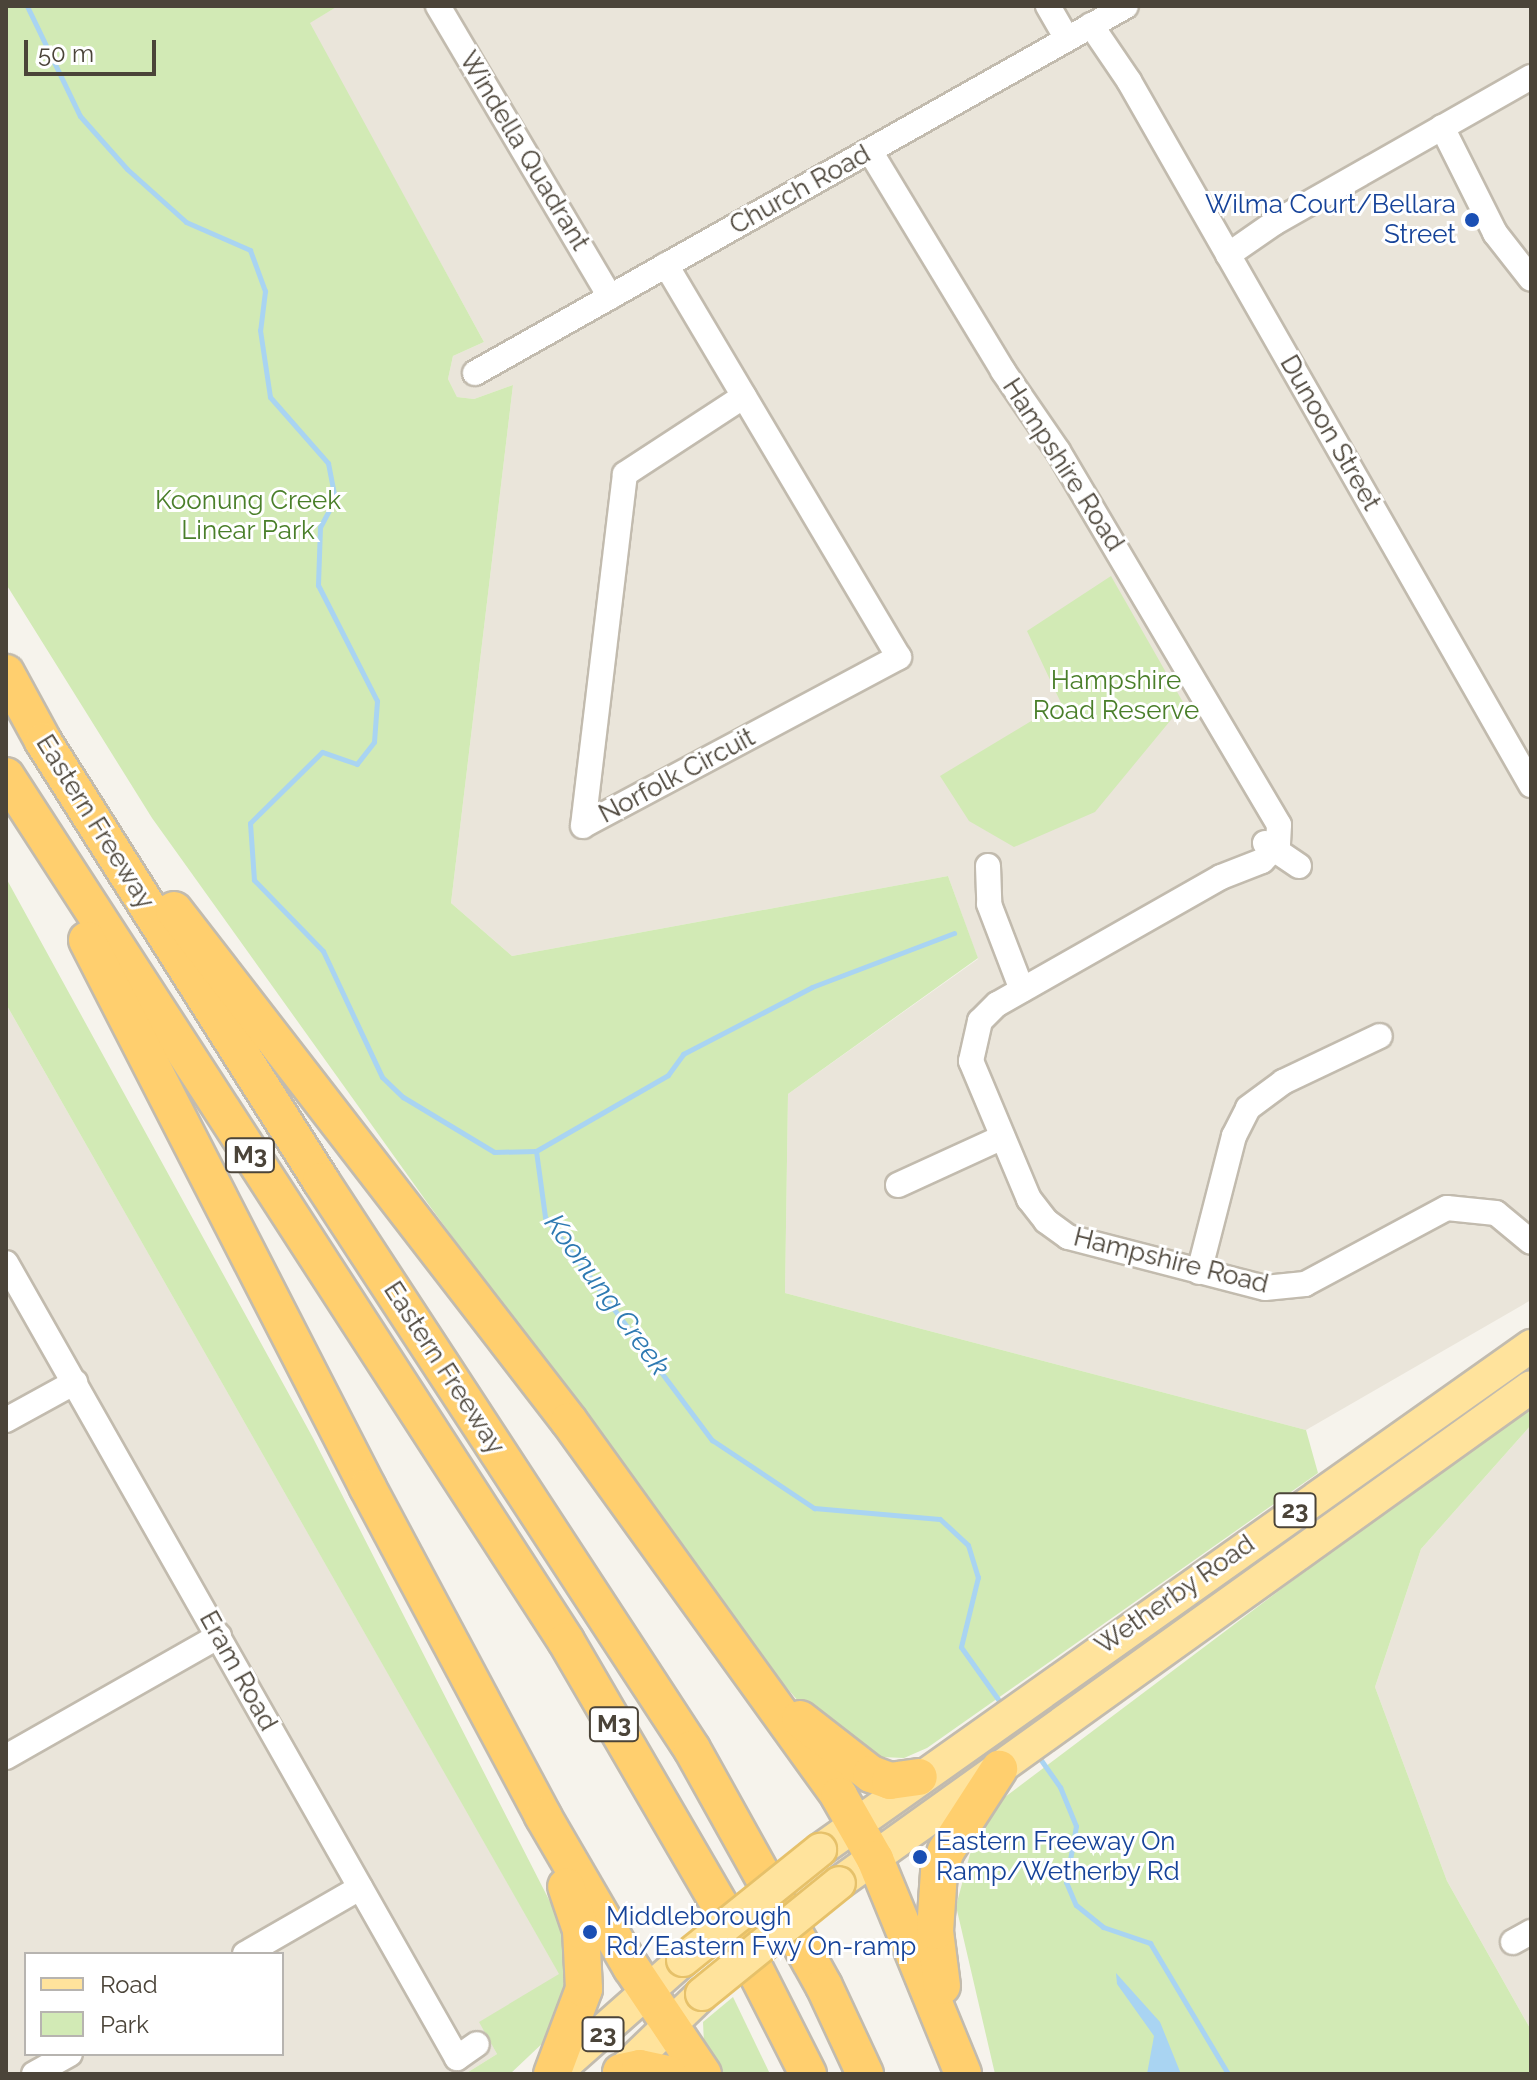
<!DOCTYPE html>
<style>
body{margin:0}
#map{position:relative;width:1537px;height:2080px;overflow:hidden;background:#f6f3ec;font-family:Raleway,sans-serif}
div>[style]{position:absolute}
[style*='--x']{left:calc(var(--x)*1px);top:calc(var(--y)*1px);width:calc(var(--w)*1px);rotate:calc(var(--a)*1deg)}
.residential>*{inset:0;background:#eae5da}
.green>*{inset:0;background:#d2eab5}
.water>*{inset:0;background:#a9d4f2}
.stream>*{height:5px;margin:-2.5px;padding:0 2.5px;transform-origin:2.5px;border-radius:2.5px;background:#a9d4f2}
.roads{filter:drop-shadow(2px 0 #c2bbae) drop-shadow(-2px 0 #c2bbae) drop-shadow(0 2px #c2bbae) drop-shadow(0 -2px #c2bbae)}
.minor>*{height:24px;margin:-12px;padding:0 12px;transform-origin:12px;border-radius:12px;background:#fff}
.major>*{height:32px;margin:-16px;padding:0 16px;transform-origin:16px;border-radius:16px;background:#ffe39c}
.highway>*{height:36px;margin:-18px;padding:0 18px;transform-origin:18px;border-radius:18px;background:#ffcf6e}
.bridges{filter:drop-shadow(2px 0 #e6c16a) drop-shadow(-2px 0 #e6c16a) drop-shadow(0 2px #e6c16a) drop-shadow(0 -2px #e6c16a)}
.major-bridge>*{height:32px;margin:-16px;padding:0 16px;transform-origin:16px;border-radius:16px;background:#ffe39c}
.dots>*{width:22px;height:22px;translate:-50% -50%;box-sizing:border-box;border:4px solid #fff;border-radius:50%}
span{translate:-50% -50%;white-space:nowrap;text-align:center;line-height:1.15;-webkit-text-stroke:6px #fff;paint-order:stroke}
.shield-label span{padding:2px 6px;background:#fff;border:2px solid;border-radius:6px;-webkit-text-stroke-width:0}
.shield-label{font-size:24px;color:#4b4439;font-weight:700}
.street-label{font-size:26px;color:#4b4439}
.transit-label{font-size:26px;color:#164399}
.right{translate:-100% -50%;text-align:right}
.left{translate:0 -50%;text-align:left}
.park-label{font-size:26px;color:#4a7f2a}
.water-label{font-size:28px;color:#2e7ab2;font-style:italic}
.frame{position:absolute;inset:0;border:8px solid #4b4439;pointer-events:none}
.legend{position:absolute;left:24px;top:1952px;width:260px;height:104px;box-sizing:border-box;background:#fff;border:2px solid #b7b4b0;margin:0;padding:10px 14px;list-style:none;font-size:24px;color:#4b4439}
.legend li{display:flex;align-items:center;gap:16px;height:40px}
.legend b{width:40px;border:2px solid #b7b4b0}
.scale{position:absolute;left:24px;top:40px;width:132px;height:36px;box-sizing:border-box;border:4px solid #4b4439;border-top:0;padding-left:10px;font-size:24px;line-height:28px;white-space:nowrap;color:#4b4439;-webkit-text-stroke:6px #fff;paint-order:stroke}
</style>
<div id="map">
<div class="residential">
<div style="clip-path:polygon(338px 6px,1531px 6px,1531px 1300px,1306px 1430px,785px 1293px,788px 1094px,978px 959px,948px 876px,512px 956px,451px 903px,513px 385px,474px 399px,457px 397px,448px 379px,453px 356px,484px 342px,309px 23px)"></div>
<div style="clip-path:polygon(evenodd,6px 1004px,560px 1975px,480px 2022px,497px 2054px,465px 2074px,6px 2074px,6px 1004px,26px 1954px,282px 1954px,282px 2054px,26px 2054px,26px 1954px)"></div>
<div style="clip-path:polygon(1531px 1425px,1531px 2030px,1447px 1881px,1375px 1687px,1421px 1549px)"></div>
</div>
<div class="green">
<div style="clip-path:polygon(6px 6px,338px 6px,310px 23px,484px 342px,453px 356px,448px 379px,457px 397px,474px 399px,513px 385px,451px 903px,512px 956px,948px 876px,978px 958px,788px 1094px,785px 1293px,1306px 1430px,1318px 1473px,927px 1748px,904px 1758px,881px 1757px,806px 1710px,773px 1672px,429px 1205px,152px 818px,6px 584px)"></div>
<div style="clip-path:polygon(1111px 576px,1184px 704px,1095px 812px,1014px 847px,969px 821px,940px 776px,1061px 703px,1027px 631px)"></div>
<div style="clip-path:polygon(6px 878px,313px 1438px,567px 1935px,571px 1975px,547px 2039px,510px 2074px,465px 2074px,497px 2054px,479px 2022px,559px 1974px,6px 1004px)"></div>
<div style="clip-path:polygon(1531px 1401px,1531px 1425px,1421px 1549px,1375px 1687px,1447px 1881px,1531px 2030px,1531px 2074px,995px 2074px,956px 1906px,970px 1854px,1001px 1800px)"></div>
<div style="clip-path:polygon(733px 1997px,770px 2074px,722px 2074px,704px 2043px,703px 2022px)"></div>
</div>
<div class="water">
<div style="clip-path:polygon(1116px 1973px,1160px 2022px,1181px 2074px,1147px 2074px,1154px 2036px,1117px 1984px)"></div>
</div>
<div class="stream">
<div style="--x:27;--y:6;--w:122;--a:64.3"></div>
<div style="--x:80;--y:116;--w:71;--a:48.4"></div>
<div style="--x:127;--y:169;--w:79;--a:41.9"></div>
<div style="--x:186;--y:222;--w:70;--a:23.6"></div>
<div style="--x:250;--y:250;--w:44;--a:69.9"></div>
<div style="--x:265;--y:291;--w:39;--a:97"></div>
<div style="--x:260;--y:330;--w:68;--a:81.5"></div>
<div style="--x:270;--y:397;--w:88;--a:48.7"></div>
<div style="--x:328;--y:463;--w:37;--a:79"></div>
<div style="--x:335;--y:499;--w:32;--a:118"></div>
<div style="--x:320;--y:527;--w:58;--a:92"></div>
<div style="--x:318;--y:585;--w:130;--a:63"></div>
<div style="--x:377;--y:701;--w:41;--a:94.2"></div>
<div style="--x:374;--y:742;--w:28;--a:128"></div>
<div style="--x:357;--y:764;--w:37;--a:-161"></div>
<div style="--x:322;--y:752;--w:101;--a:135.4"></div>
<div style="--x:250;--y:823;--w:57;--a:86"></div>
<div style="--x:254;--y:880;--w:99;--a:45.8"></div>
<div style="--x:323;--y:951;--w:139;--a:64.9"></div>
<div style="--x:382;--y:1077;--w:29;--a:44"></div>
<div style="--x:403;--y:1097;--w:106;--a:31.1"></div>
<div style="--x:494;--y:1152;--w:42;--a:-1.4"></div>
<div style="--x:536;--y:1151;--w:67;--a:82.2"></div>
<div style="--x:545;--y:1217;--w:279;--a:53.2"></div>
<div style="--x:712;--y:1440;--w:123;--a:33.7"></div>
<div style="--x:814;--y:1508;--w:126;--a:5"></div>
<div style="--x:940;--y:1519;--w:38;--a:43"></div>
<div style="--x:968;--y:1545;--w:34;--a:73"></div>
<div style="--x:978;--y:1577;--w:72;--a:103.7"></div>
<div style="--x:961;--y:1647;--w:72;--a:54.6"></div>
<div style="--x:536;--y:1151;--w:152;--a:-29.9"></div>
<div style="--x:668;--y:1075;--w:26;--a:-54"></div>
<div style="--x:683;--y:1054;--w:145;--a:-27.4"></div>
<div style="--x:812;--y:987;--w:152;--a:-20.8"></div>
<div style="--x:1036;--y:1753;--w:42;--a:54.8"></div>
<div style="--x:1060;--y:1787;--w:42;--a:67.7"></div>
<div style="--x:1076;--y:1826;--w:57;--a:100.1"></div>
<div style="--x:1066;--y:1882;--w:25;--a:67"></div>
<div style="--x:1076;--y:1905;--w:35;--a:39"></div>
<div style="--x:1103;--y:1927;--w:50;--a:18.8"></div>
<div style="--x:1150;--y:1943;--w:152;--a:59.2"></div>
</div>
<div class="roads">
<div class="minor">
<div style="--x:438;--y:6;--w:338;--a:59.4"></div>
<div style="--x:1048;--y:6;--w:38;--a:60"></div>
<div style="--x:1091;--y:25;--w:68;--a:55.8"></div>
<div style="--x:1129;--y:81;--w:811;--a:60.27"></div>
<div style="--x:1442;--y:127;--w:119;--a:63.4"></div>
<div style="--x:1495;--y:233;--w:58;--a:52"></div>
<div style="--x:870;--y:151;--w:257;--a:58.8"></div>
<div style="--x:1003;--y:371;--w:97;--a:55.5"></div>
<div style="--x:1058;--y:451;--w:434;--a:59.4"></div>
<div style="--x:1279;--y:825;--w:19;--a:93"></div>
<div style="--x:1278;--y:844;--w:23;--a:133"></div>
<div style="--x:1262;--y:861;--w:44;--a:158.7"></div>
<div style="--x:1221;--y:877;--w:257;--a:150.4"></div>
<div style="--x:997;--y:1004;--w:24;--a:135"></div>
<div style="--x:980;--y:1021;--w:41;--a:102.7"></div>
<div style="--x:971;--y:1061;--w:150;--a:67.2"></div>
<div style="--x:1029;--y:1199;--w:28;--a:52"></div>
<div style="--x:1046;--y:1221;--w:27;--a:36"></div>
<div style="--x:1068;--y:1237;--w:203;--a:14.5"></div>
<div style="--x:1265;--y:1288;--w:40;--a:-5.7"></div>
<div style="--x:1305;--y:1284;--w:161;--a:-28.2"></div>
<div style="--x:1447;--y:1208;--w:49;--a:5.8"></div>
<div style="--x:1496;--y:1213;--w:45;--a:39.6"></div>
<div style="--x:1228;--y:255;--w:56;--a:-34.8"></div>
<div style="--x:1274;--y:223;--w:296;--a:-29.6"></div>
<div style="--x:666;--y:265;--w:456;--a:59.3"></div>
<div style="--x:899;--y:657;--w:358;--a:151.9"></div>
<div style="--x:583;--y:826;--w:354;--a:-83.2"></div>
<div style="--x:625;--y:474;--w:142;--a:-33.2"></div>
<div style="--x:475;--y:373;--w:747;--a:-29.41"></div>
<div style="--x:1265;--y:843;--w:41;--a:34.1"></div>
<div style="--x:988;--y:866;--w:38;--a:88"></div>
<div style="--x:989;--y:904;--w:92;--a:69"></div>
<div style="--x:898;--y:1185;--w:115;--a:-24.6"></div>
<div style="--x:6;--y:1263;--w:914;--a:60.43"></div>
<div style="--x:457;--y:2058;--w:24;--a:-35"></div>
<div style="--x:1199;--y:1272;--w:140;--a:-75.6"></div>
<div style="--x:1234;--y:1136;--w:31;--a:-63"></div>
<div style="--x:1248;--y:1108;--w:44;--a:-36.6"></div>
<div style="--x:1283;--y:1082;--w:107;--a:-25.4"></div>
<div style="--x:6;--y:1420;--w:79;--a:-28.8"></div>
<div style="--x:6;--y:1757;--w:245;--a:-29.6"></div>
<div style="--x:1513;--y:1942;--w:21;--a:-29"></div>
<div style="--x:245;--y:1954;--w:133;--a:-29.9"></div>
<div style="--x:34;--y:2074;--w:41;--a:-29.1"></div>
</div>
<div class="major">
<div style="--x:820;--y:1850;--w:872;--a:-35.33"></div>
<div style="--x:839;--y:1883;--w:851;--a:-35.63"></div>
<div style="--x:554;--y:2074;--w:172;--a:-41.5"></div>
<div style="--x:619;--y:2074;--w:115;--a:-43.9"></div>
</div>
<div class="highway">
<div style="--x:6;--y:673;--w:77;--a:61.4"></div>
<div style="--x:43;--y:741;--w:520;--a:57.71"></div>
<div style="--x:321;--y:1181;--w:678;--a:56.85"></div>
<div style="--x:692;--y:1749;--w:271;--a:60.9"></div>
<div style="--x:824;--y:1986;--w:97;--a:65"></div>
<div style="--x:6;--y:776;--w:1030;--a:57.08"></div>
<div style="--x:566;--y:1641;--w:341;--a:59.8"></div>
<div style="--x:738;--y:1936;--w:155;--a:63.1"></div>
<div style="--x:174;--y:910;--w:646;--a:52.3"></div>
<div style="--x:569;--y:1421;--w:462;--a:54.2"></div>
<div style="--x:839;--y:1796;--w:73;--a:60.3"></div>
<div style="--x:875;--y:1859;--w:232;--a:67.7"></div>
<div style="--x:87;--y:940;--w:616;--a:62.85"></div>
<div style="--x:368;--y:1488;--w:372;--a:61.9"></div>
<div style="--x:543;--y:1816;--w:175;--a:59.8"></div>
<div style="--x:631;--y:1967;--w:129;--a:56.1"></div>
<div style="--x:800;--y:1719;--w:90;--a:37.8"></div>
<div style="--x:871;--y:1774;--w:20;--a:20"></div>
<div style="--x:890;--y:1781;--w:29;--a:-8"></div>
<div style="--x:942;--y:1986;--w:55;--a:-97.3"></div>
<div style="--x:935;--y:1931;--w:59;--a:-86.1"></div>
<div style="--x:939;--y:1872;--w:22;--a:-72"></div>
<div style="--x:946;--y:1851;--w:98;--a:-57.1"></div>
<div style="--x:621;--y:2072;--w:19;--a:-12"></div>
<div style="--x:640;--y:2068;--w:29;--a:12"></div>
<div style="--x:552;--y:2074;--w:91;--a:-69.4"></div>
<div style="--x:584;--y:1989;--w:59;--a:-92.9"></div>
<div style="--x:581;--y:1930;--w:46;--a:-108.8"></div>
</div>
</div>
<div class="bridges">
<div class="major-bridge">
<div style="--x:683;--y:1960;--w:176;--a:-38.8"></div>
<div style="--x:702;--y:1994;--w:176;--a:-39"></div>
</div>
</div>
<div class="dots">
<div style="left:1472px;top:220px;background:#1a4fb4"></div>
<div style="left:920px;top:1857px;background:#1a4fb4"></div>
<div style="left:590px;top:1932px;background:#1a4fb4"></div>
</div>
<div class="shield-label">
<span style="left:250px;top:1155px">M3</span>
<span style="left:1295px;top:1510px">23</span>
<span style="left:614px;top:1724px">M3</span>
<span style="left:603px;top:2034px">23</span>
</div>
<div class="street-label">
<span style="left:524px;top:151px;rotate:59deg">Windella Quadrant</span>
<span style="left:800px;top:190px;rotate:-29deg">Church Road</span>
<span style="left:1330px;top:433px;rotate:60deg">Dunoon Street</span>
<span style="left:1063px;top:465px;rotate:57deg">Hampshire Road</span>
<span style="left:677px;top:776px;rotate:-28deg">Norfolk Circuit</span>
<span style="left:95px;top:822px;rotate:58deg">Eastern Freeway</span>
<span style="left:1171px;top:1261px;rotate:14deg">Hampshire Road</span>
<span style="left:444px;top:1368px;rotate:57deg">Eastern Freeway</span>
<span style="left:1175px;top:1595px;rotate:-35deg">Wetherby Road</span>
<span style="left:238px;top:1671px;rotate:61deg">Eram Road</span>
</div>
<div class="transit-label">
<span class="right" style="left:1456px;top:220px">Wilma Court/Bellara<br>Street</span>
<span class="left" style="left:936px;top:1857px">Eastern Freeway On<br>Ramp/Wetherby Rd</span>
<span class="left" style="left:606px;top:1932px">Middleborough<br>Rd/Eastern Fwy On-ramp</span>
</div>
<div class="park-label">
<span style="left:248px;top:516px">Koonung Creek<br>Linear Park</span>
<span style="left:1116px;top:696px">Hampshire<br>Road Reserve</span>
</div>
<div class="water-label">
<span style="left:607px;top:1295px;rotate:54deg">Koonung Creek</span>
</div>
<div class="frame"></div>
<ul class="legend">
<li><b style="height:10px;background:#ffe39c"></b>Road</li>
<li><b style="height:22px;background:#d2eab5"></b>Park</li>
</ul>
<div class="scale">50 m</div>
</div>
